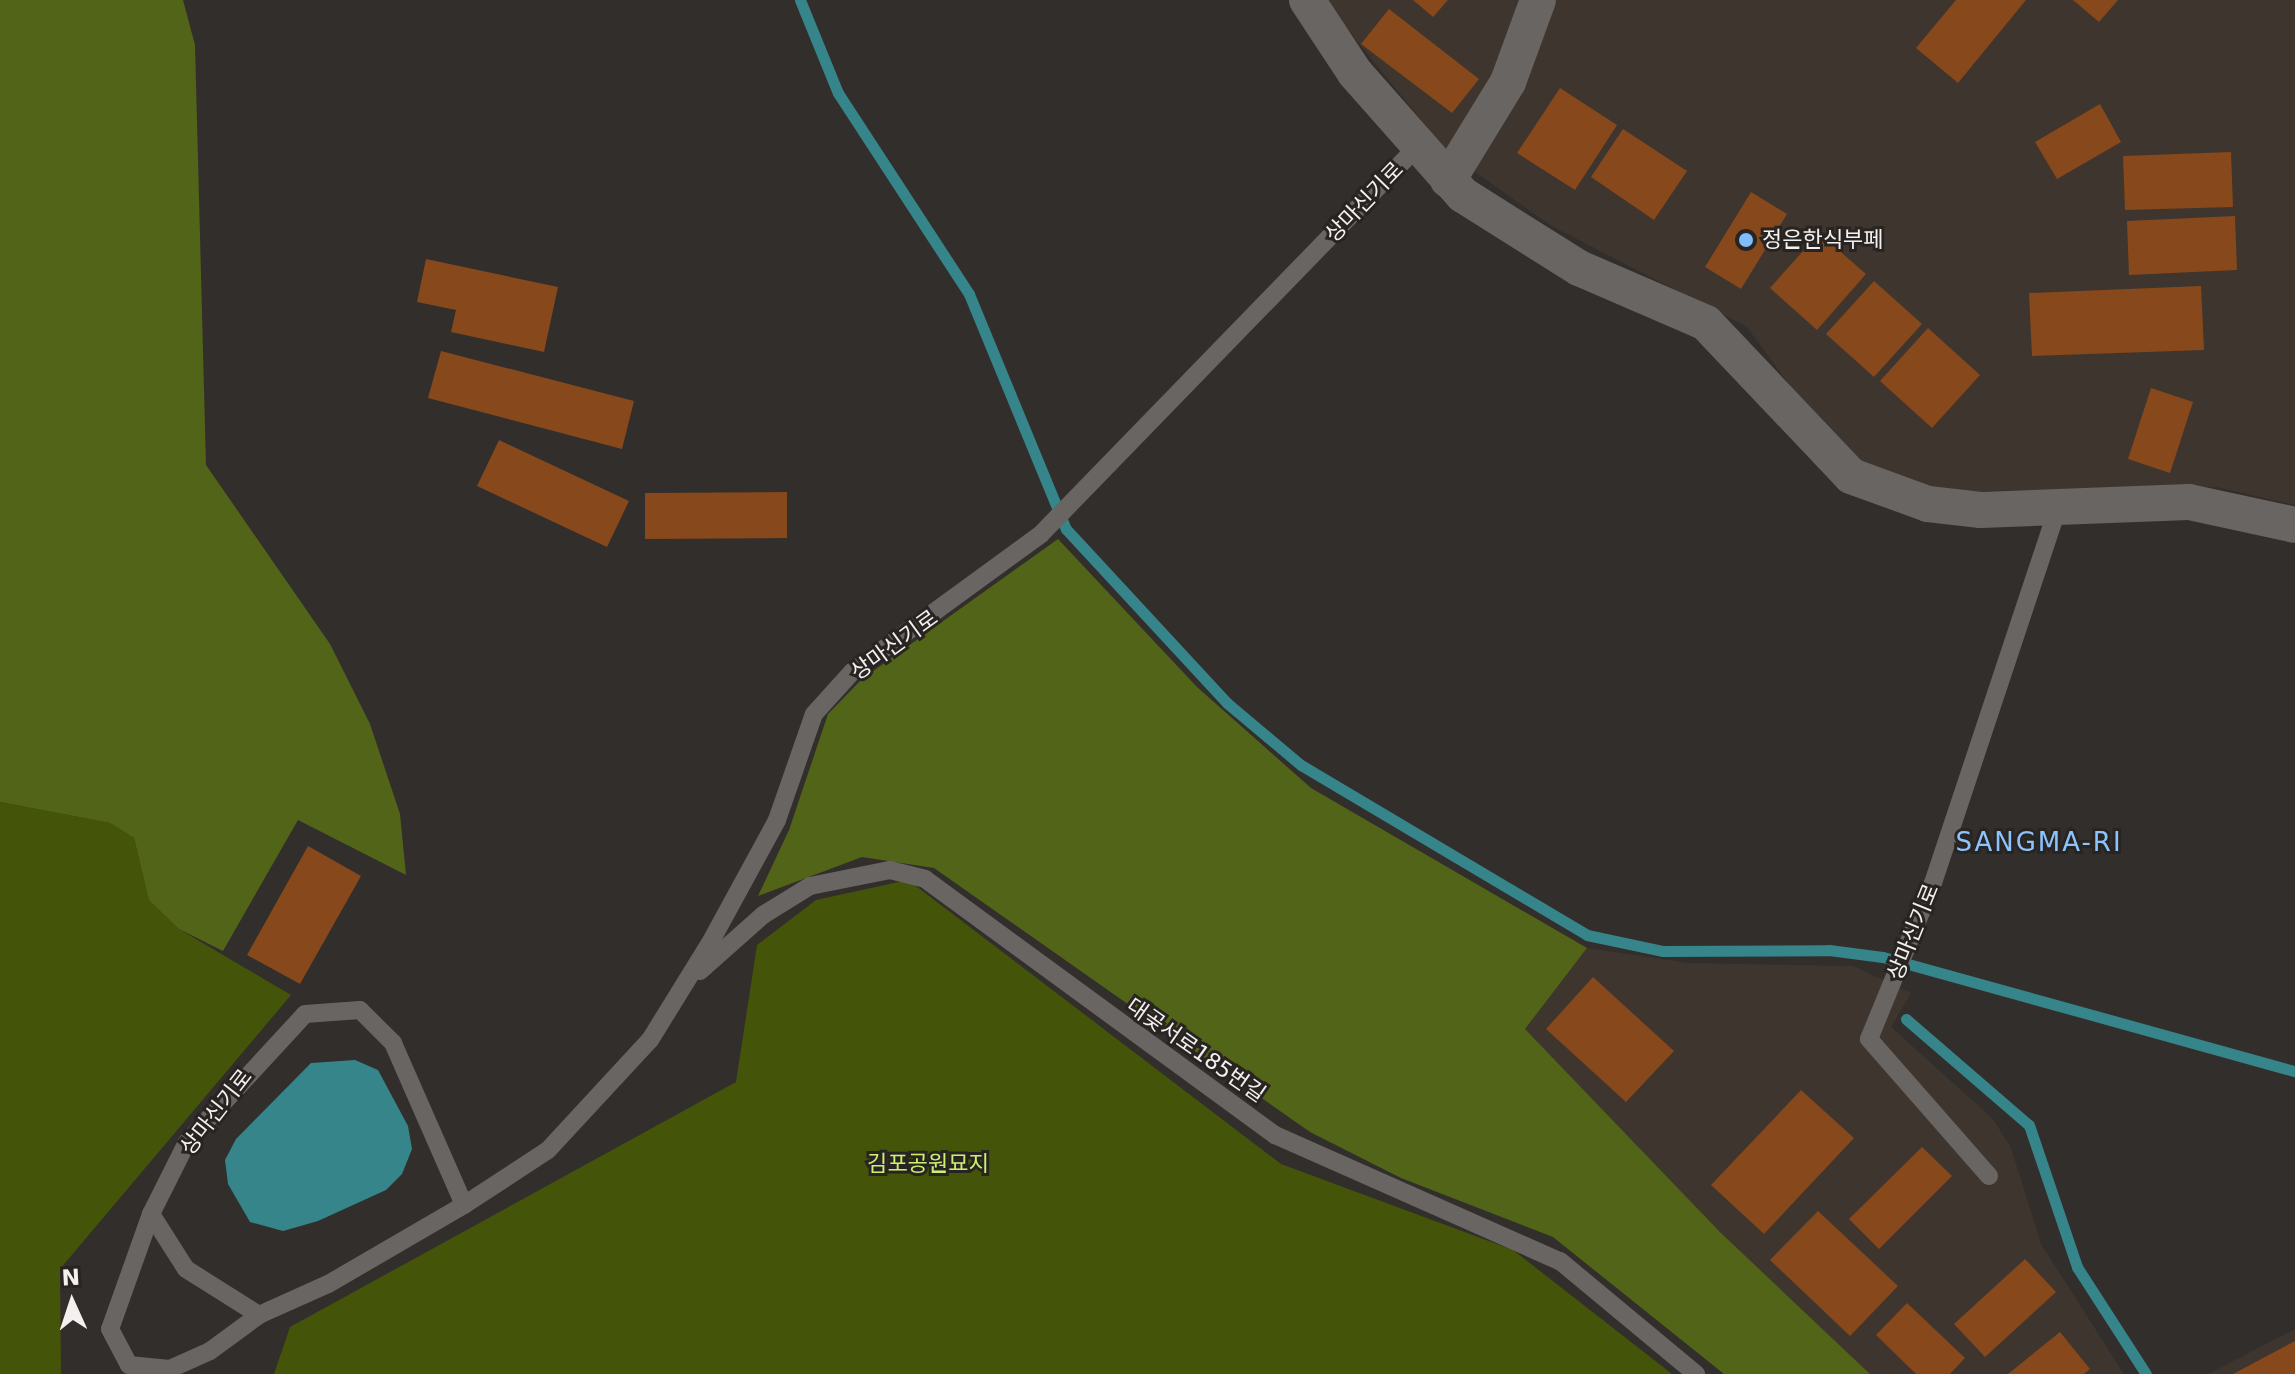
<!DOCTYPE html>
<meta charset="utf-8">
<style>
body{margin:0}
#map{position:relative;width:2295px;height:1374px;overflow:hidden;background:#322e2c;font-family:"DejaVu Sans","Noto Sans KR",sans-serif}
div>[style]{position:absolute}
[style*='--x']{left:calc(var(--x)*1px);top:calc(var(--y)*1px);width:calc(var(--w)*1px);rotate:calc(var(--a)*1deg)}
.built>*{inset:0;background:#3e352f}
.green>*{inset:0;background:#445509}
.forest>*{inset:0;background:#516417}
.water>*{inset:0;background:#36858a}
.stream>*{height:11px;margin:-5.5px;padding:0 5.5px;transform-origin:5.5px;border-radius:5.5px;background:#36858a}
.building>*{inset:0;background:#87481b}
.service>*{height:18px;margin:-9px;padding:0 9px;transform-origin:9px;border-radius:9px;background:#696562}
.minor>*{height:36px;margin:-18px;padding:0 18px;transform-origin:18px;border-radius:18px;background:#696562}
.dots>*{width:22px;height:22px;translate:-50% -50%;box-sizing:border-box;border:4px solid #282422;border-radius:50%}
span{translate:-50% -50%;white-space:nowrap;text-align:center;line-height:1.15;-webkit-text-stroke:6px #282422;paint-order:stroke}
.street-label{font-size:22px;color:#f3f0ef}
.poi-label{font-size:22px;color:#f3f0ef}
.left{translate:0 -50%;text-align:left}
.park-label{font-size:22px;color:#ccef70}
.quarter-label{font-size:26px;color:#8cc3fc;letter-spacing:2px}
.north{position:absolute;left:32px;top:1262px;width:80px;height:80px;-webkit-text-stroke:6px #282422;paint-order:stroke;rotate:357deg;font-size:22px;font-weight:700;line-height:32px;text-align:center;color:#f3f0ef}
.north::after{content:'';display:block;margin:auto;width:28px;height:36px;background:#f3f0ef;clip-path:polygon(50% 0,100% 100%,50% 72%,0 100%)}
</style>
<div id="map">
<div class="built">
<div style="clip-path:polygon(1324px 0,2295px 0,2295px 505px,2217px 487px,1941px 492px,1863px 464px,1807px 409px,1747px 327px,1550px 225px,1447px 152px)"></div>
<div style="clip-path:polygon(1587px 948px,1688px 963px,1853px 966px,1911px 993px,1891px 1027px,1993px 1119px,2011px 1148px,2041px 1244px,2124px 1374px,1870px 1374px,1720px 1232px,1525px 1029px)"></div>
<div style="clip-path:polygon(2295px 1329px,2295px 1374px,2208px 1374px)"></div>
</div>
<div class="green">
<div style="clip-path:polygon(0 802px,110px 823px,134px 838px,149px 899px,179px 929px,291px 995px,60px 1269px,61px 1374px,0 1374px)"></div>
<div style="clip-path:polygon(908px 880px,1281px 1164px,1513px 1250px,1672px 1374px,274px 1374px,290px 1327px,736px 1082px,757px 945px,816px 900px)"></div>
</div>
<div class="forest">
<div style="clip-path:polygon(0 0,183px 0,195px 45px,206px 465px,330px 644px,370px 724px,400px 814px,406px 875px,298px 820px,223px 951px,179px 929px,149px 900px,134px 838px,110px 823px,0 802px)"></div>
<div style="clip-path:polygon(1058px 539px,1197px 687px,1311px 788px,1587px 948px,1525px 1029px,1720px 1232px,1870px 1374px,1724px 1374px,1553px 1237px,1401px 1178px,1310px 1132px,934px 868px,862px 857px,758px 896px,789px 830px,828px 714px,862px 679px)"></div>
</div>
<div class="water">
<div style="clip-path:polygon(355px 1060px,378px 1070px,408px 1126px,412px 1149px,402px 1174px,386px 1190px,318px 1221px,283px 1231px,250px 1222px,228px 1184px,225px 1160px,236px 1139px,311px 1063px)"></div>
</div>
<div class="stream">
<div style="--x:800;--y:0;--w:100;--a:67.8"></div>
<div style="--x:838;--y:93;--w:240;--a:56.9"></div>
<div style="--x:969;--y:294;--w:254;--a:67.6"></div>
<div style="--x:1066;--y:529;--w:237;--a:47.2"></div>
<div style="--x:1227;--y:703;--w:97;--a:40"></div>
<div style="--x:1301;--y:765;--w:333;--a:30.7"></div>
<div style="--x:1587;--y:935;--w:78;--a:11.9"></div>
<div style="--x:1663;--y:951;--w:166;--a:-0.3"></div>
<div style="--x:1829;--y:950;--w:54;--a:7.4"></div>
<div style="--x:1883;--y:957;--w:427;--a:15.5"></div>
<div style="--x:1906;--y:1019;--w:162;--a:40.8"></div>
<div style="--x:2029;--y:1125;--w:150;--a:71.3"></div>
<div style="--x:2077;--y:1267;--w:127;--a:57.2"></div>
</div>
<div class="building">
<div style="clip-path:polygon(1413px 0,1448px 0,1433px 17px)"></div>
<div style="clip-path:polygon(1956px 0,2026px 0,1958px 83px,1916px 48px)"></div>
<div style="clip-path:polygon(2073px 0,2118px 0,2099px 22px)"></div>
<div style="clip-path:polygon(1389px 9px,1479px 79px,1452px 113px,1361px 44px)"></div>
<div style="clip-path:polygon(1560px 88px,1617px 125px,1575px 190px,1517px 153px)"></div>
<div style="clip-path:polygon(2100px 104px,2121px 142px,2057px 179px,2035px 142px)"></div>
<div style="clip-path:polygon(1623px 129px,1687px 171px,1654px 220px,1591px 177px)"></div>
<div style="clip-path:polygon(2231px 152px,2233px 207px,2125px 210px,2123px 156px)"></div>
<div style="clip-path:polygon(1751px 192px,1787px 214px,1741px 289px,1705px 267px)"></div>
<div style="clip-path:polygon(2235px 216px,2237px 270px,2129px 275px,2127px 221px)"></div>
<div style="clip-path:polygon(1819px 233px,1866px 274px,1817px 330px,1770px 288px)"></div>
<div style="clip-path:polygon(426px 259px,558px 287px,544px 352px,451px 332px,456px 310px,417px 302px)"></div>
<div style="clip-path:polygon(1874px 281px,1922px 324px,1874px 377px,1826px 334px)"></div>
<div style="clip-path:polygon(2201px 286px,2204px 350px,2032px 356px,2029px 293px)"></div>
<div style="clip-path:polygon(1928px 328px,1980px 375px,1932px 428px,1880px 381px)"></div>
<div style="clip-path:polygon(441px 351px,634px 401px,622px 449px,428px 398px)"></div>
<div style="clip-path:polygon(2151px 388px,2193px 402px,2170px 473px,2128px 459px)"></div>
<div style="clip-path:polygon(499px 440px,629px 501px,607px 547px,477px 486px)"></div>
<div style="clip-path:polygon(787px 492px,787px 538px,645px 539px,645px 493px)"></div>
<div style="clip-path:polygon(308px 846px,361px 876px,300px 984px,247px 955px)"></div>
<div style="clip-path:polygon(1593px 977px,1674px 1051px,1626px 1102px,1546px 1029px)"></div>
<div style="clip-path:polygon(1801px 1090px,1854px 1138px,1764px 1234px,1711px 1185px)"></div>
<div style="clip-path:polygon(1922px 1147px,1952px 1176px,1879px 1249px,1849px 1219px)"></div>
<div style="clip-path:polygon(1818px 1211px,1898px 1286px,1850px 1336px,1770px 1260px)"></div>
<div style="clip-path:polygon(2025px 1259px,2056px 1292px,1985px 1357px,1954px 1324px)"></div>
<div style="clip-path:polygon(1907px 1303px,1965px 1358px,1950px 1374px,1916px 1374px,1876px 1335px)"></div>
<div style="clip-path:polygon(2060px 1332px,2090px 1369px,2084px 1374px,2008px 1374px)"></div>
<div style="clip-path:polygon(2295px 1341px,2295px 1374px,2233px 1374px)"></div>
</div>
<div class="service">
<div style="--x:700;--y:971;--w:84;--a:-41.6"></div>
<div style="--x:763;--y:915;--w:55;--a:-31.7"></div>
<div style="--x:810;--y:886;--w:82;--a:-11.3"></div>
<div style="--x:890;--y:870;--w:36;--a:14"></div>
<div style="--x:925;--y:879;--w:434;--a:36.2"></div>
<div style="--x:1275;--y:1135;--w:312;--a:23.9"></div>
<div style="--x:1560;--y:1261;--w:177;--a:39.7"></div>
<div style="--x:1989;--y:1176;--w:182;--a:-131.2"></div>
<div style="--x:1869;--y:1039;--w:169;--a:-67.7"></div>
<div style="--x:1933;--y:883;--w:390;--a:-71.6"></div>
<div style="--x:464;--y:1205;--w:157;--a:149.8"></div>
<div style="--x:328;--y:1284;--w:76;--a:155.8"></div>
<div style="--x:259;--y:1315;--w:86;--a:-147.8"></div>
<div style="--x:186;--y:1269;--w:65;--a:-122.5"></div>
<div style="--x:151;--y:1214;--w:80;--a:-63.4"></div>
<div style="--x:187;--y:1142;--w:174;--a:-47.3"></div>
<div style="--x:305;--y:1014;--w:55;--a:-4.2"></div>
<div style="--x:360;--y:1010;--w:47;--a:45"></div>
<div style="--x:393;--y:1043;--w:177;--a:66.3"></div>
<div style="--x:464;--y:1205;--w:100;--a:-33.2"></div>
<div style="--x:548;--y:1150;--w:150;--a:-47.2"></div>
<div style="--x:650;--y:1040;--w:114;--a:-58.3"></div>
<div style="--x:710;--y:943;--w:140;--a:-61.4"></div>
<div style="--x:777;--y:820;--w:112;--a:-70.8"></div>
<div style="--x:814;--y:714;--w:57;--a:-47.9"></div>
<div style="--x:852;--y:672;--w:234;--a:-36.1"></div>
<div style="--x:1041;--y:534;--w:538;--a:-45.83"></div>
<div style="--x:151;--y:1214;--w:122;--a:109.6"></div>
<div style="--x:110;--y:1329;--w:41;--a:62.2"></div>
<div style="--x:129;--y:1365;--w:41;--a:5.6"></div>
<div style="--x:170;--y:1369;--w:44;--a:-24.2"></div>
<div style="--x:210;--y:1351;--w:61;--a:-36.3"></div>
</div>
<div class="minor">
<div style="--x:1307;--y:0;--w:87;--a:56.7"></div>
<div style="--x:1355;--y:73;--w:163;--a:48.5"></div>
<div style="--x:1463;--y:195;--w:137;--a:32.2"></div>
<div style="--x:1579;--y:268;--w:138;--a:23.4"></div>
<div style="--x:1706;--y:323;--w:211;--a:46.5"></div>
<div style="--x:1851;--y:476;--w:82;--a:20"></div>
<div style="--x:1928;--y:504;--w:53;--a:6.5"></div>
<div style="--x:1981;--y:510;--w:208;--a:-2.2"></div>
<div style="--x:2189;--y:502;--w:108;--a:12.2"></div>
<div style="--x:1448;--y:180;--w:115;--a:-58.5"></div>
<div style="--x:1508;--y:82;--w:87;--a:-69.9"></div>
</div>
<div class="dots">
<div style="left:1746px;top:240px;background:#81bdfa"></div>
</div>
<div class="street-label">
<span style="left:1364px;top:202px;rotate:-46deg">상마신기로</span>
<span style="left:894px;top:645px;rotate:-36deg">상마신기로</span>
<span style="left:1913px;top:932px;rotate:-68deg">상마신기로</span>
<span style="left:1196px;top:1050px;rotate:35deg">대곶서로185번길</span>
<span style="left:216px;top:1112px;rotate:-52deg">상마신기로</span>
</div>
<div class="poi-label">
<span class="left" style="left:1762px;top:240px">정은한식부페</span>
</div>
<div class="park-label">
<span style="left:928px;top:1164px">김포공원묘지</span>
</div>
<div class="quarter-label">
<span style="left:2039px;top:843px">SANGMA-RI</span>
</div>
<div class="north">N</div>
</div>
